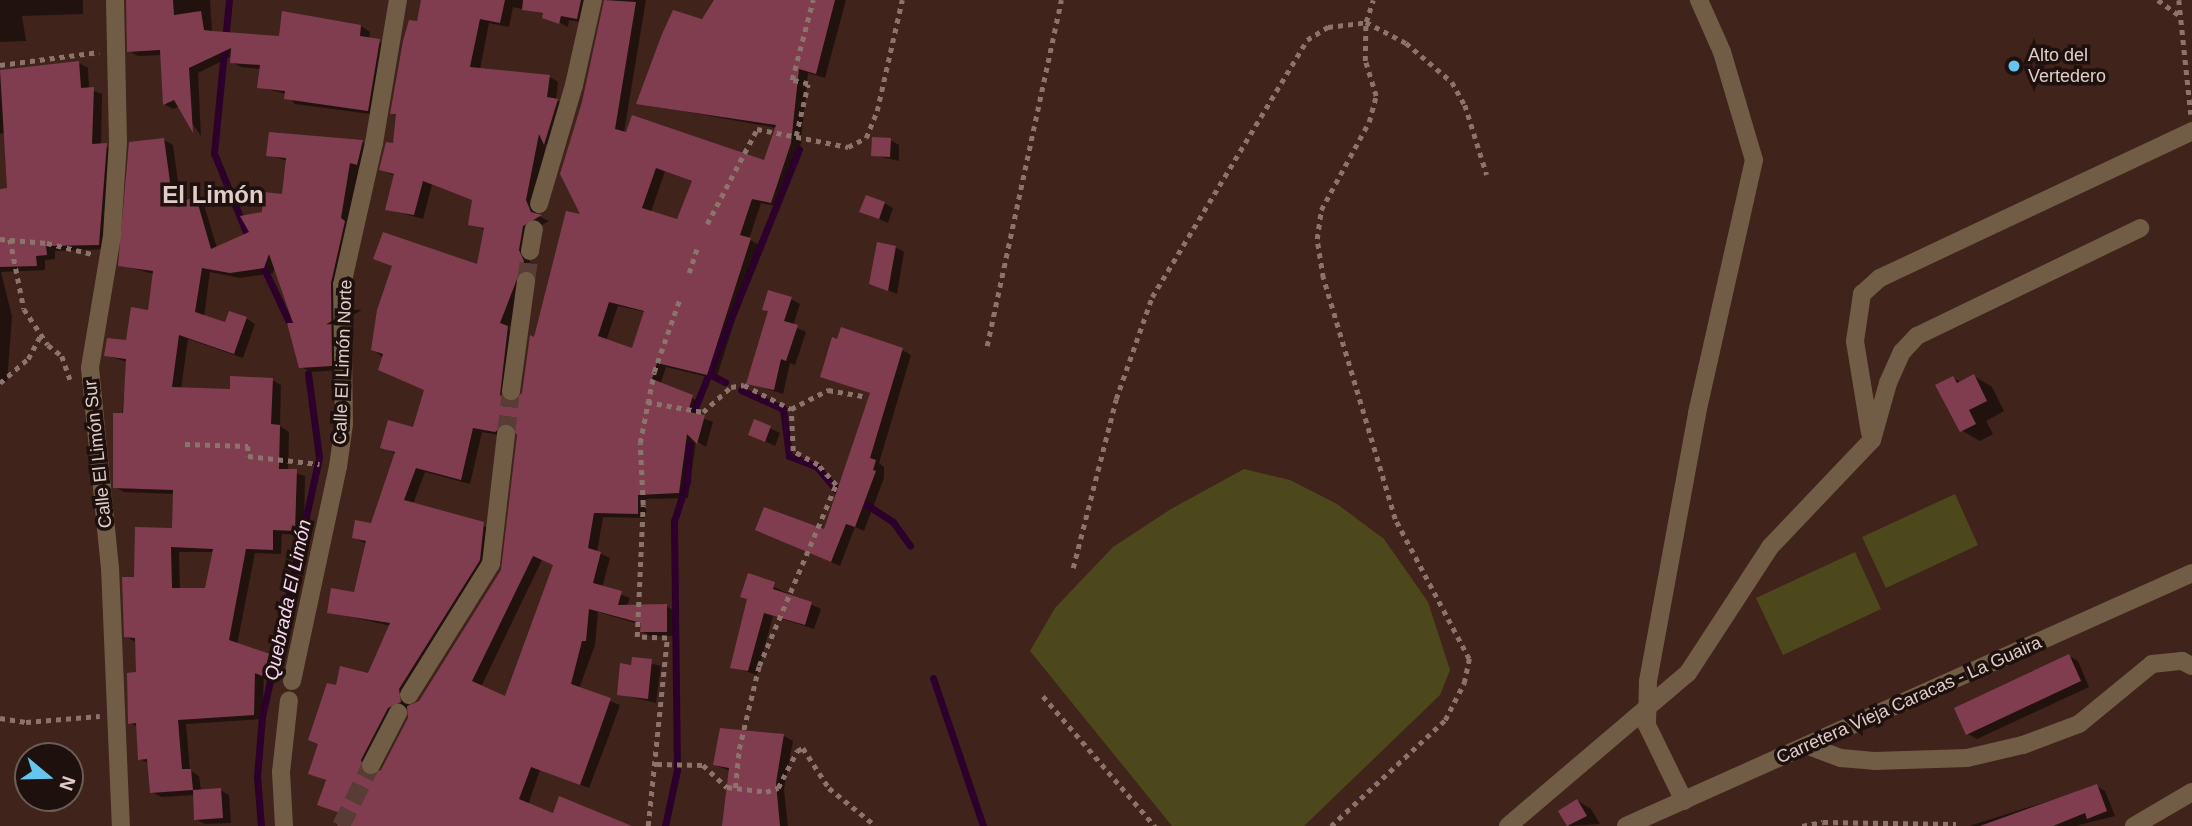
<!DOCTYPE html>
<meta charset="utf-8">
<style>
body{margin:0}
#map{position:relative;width:2192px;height:826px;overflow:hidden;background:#40231b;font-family:Arial,sans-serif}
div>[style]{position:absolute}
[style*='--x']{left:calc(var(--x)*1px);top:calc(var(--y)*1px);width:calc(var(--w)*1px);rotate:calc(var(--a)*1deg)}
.green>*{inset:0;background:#4c481c}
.shadow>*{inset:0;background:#0007}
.stream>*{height:7px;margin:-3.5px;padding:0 3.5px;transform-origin:3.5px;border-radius:3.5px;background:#2c002a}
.building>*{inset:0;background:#813d50}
.minor-tunnel>*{height:18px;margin-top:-9px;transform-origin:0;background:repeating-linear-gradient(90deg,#583c35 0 18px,transparent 0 27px)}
.path>*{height:4.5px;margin-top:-2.25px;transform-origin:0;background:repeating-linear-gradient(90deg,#8c736c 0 5px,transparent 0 10px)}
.minor>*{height:18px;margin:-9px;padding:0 9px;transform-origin:9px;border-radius:9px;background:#715d46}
.dots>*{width:19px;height:19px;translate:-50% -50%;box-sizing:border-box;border:4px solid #1d100d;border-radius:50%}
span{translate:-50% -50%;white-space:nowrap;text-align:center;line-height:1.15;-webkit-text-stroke:7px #1d100d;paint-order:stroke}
.poi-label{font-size:18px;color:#e1cdc7}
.left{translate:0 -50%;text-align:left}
.street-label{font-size:18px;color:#e1cdc7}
.water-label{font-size:19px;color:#f8d8f4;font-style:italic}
.district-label{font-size:24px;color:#e1cdc7;font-weight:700}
.north{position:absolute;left:14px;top:742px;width:70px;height:70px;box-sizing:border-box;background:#1d100d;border:2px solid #6b5c57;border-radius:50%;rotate:109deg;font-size:19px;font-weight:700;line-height:28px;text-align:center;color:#e1cdc7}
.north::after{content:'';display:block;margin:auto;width:24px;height:32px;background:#65c5ee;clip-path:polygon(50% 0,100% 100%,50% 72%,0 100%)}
</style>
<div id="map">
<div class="green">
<div style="clip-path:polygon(1244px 469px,1290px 480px,1337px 504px,1384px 539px,1428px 602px,1450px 670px,1440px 695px,1304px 826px,1172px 826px,1030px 651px,1055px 608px,1113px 547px,1171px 509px)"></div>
<div style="clip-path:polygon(1955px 494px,1978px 545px,1886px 588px,1862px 537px)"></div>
<div style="clip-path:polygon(1855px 552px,1881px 609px,1783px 655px,1756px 598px)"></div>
</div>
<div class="shadow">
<div style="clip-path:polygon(0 0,83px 0,83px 14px,22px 16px,26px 41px,0 42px)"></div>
<div style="clip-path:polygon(128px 0,210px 0,212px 32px,280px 38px,361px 26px,370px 32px,369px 39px,388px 45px,377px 115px,295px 104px,286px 94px,259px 87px,261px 69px,241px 67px,232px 62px,232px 56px,198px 73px,201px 136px,180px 106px,173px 109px,164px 104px,162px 55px,138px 56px,129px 51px)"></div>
<div style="clip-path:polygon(evenodd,423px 0,593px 0,586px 23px,569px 20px,568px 27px,544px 14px,513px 7px,509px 27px,489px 23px,480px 69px,550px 77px,558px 82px,556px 100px,566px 105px,554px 148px,546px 144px,534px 206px,539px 216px,549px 221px,532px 231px,527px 256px,533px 267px,509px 329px,517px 333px,508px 397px,512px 402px,524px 394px,536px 339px,584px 217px,584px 102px,605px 0,646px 0,623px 138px,765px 163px,777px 128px,638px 103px,674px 12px,708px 20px,716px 0,846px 0,825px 78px,808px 73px,800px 149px,780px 207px,761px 203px,749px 239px,759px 245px,716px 379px,666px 367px,660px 385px,701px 402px,697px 416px,713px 422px,706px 447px,696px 441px,688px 498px,646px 499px,646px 518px,603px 517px,597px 552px,610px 558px,602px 588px,630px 598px,627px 606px,666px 606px,675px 611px,675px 636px,650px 636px,641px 631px,642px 625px,598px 612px,595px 645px,579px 689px,620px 705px,607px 741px,589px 788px,540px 770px,528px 805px,554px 816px,621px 826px,339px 826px,344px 815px,319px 804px,327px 781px,310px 773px,338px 687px,369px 675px,391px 626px,329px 612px,355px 594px,367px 544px,353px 537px,373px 525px,396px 454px,382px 447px,414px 429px,426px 391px,372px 349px,394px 267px,375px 258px,478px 267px,486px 230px,470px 224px,474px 200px,432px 185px,423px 219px,387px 209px,395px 176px,381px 170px,395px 145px,398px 116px,392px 113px,423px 0,665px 171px,694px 182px,678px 221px,651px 212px,665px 171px,423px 0,618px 306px,645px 312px,633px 350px,606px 341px,618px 306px,423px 0,518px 425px,504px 566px,420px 702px,409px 707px,408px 694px,489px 565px,493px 529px,413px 504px,425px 472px,470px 484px,482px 432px,505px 436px,518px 425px,423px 0,542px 560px,555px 565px,506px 698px,481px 687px,542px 560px,423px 0,409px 707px,410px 719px,382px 772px,372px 775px,397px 712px,409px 707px)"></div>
<div style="clip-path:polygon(79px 63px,88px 68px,89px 89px,102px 94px,101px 145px,115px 150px,108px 249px,55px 251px,55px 259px,45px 260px,45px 270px,1px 272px,12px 317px,7px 382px,0 381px,0 190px,9px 190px,4px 133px,0 134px,0 73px)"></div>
<div style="clip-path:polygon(evenodd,164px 140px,173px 145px,181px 204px,195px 199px,204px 205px,217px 248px,251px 233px,284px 196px,288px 161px,268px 155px,362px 142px,371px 147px,366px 169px,359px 167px,349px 224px,340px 370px,310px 372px,300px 366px,295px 324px,275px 266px,273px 273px,240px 278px,210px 272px,204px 317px,226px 324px,246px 318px,255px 324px,243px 358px,188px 339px,181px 389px,232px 391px,272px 380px,281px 385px,280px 426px,289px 432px,288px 471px,305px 476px,304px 535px,282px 534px,281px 554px,255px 553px,237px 645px,278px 660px,272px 680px,264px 677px,262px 719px,186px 724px,190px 770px,199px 776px,201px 791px,220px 790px,229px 795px,231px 823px,205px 824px,196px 819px,195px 795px,161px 797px,152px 792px,150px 764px,140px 759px,138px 727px,130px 723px,138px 674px,135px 642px,126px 636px,136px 578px,173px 530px,174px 494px,124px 492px,115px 487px,127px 362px,105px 355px,128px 342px,149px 312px,154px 274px,120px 265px,164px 140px,179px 552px,214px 552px,206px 590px,180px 590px,179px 552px)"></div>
<div style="clip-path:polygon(890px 140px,899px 145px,899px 161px,873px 155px)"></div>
<div style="clip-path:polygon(884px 203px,893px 208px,888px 223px,861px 211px)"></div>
<div style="clip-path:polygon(895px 247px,904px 252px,897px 294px,871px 283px)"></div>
<div style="clip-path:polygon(791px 299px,800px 304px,793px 326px,806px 332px,795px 365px,790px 363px,783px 394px,748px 383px)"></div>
<div style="clip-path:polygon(902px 350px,911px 355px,879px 463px,884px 467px,884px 478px,864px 531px,855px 527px,840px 566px,766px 534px,825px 532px,872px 394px,822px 376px)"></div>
<div style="clip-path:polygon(1974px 376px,1992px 387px,2004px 411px,1986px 421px,1993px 434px,1980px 441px,1961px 430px,1953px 378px,1961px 382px)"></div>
<div style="clip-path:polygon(755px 421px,780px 433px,775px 446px,750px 434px)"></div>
<div style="clip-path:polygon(749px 575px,821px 609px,814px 629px,773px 616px,757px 675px,732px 667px,749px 600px)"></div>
<div style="clip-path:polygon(2069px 656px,2078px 661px,2089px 687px,1977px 739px,1968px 734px)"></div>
<div style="clip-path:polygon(633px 659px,661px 666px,656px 703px,619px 694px)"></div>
<div style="clip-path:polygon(722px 730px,784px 736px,793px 741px,784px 789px,788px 826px,724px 826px,730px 771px,715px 765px)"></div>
<div style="clip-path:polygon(2096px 786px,2105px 791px,2115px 816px,2075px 826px,1969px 826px)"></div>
<div style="clip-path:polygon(1578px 801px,1591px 809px,1600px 824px,1569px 826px,1560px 812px)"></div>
</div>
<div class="stream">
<div style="--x:229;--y:0;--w:154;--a:95.6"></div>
<div style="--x:214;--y:153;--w:93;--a:67.9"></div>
<div style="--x:261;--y:262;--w:66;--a:65"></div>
<div style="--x:709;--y:374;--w:18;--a:27"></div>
<div style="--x:741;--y:390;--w:46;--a:24.3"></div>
<div style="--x:783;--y:409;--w:47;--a:82.7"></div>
<div style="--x:789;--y:456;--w:30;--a:21"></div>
<div style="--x:817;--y:467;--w:31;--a:50"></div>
<div style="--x:695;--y:408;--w:279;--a:-68.1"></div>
<div style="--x:867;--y:505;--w:31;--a:33"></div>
<div style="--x:893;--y:522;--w:29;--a:54"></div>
<div style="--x:933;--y:678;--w:156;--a:71.3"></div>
<div style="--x:261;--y:826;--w:50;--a:-94.6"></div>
<div style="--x:257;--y:776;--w:59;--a:-85.2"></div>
<div style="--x:262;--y:717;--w:266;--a:-77.6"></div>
<div style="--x:319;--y:457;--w:84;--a:-97.5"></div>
<div style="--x:665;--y:826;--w:57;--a:-77.9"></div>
<div style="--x:677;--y:770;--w:249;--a:-90.7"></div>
<div style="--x:674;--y:521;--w:42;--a:-72"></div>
<div style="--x:687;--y:481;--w:36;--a:-87"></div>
</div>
<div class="building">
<div style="clip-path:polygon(126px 0,173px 0,174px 15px,201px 11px,204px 30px,212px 31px,279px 36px,282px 11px,361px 25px,360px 36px,380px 39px,368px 111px,284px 99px,285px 91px,257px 88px,260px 65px,230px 63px,231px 48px,189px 68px,193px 133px,174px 100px,163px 105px,160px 50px,127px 52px)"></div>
<div style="clip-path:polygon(evenodd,421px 0,505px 0,500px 23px,480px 19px,470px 67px,550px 75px,547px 97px,558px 99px,544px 145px,539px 134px,526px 200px,531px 212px,542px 215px,523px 226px,519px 250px,524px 261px,500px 323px,508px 326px,500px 395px,510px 402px,522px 393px,530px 335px,534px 337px,566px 211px,580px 214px,560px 174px,582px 102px,604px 0,636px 2px,615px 129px,626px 132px,632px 115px,764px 160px,776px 125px,636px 104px,662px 34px,673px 10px,702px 19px,714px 0,835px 0,816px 74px,799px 69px,791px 143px,771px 203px,752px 199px,740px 235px,751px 238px,707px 375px,657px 363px,652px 379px,693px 395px,688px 412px,705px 415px,697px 444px,687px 434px,679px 493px,638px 495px,638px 514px,594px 513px,588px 548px,601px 552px,593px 583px,622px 591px,618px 605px,667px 604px,667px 632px,640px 632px,641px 623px,589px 609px,586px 641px,582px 641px,571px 684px,611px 698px,598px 735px,580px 785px,531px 767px,519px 799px,553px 813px,559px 796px,632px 826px,337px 826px,343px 814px,317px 805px,326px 780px,308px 774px,318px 744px,308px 740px,327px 683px,336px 685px,340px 666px,368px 673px,390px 623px,327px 613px,331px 588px,354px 592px,366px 541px,352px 538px,355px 520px,371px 523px,395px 452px,380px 448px,388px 420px,413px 427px,424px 390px,378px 370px,383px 354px,371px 350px,377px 310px,392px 266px,373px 259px,383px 232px,477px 264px,484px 228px,468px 225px,472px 200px,423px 181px,414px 215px,385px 210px,394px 174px,379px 170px,386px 142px,393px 143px,396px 114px,390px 114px,403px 41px,409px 20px,417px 21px,421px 0,656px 168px,692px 181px,677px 219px,642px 208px,656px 168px,421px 0,609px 302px,644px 311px,632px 348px,598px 336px,609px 302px,421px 0,507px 423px,517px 435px,501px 570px,419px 701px,407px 706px,408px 718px,381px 770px,366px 775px,361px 760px,388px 708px,401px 702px,399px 689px,480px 560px,484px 522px,404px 500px,416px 468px,461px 480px,473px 428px,495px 432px,507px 423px,421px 0,533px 556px,553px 565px,505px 696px,472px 681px,533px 556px)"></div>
<div style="clip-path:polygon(523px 0,581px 0,577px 19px,561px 16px,559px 24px,542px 18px,543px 13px,522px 10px)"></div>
<div style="clip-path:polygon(79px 61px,81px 88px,94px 87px,92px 144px,107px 143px,99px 245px,46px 246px,47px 255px,36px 256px,37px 266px,0 267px,0 189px,7px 188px,0 70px)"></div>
<div style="clip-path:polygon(evenodd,269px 132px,363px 140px,357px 165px,350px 163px,341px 218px,345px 221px,331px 283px,332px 366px,299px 368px,287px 323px,293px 323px,269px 254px,264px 268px,230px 273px,202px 268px,195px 312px,225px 322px,229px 311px,247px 317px,234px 354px,179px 335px,172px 387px,230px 389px,230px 376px,273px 378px,271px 424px,280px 425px,279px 469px,297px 469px,295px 531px,273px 530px,273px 550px,246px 549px,229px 640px,270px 654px,262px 676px,255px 673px,254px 715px,178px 720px,182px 769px,191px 769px,193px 790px,150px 793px,147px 759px,138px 760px,136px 723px,128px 724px,127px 673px,136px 672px,135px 638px,124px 637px,122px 577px,134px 577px,135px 527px,172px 528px,173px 490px,113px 488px,113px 413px,123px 413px,126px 359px,104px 356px,107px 338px,126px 340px,131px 307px,148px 310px,153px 271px,118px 266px,129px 142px,164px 138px,173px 204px,196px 197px,211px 249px,249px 232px,240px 216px,262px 212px,263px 192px,282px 194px,286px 158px,266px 156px,269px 132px,171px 547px,213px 549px,205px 588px,172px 588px,171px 547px)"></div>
<div style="clip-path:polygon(872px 137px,891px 138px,890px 157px,871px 156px)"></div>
<div style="clip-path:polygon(866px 195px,885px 202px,879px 219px,859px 212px)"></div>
<div style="clip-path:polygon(877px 242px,896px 246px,888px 291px,869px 284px)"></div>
<div style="clip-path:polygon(768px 290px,792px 297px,784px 321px,798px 325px,786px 361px,781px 359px,774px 390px,746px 384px,768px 311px,762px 310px)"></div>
<div style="clip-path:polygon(841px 327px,903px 348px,870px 458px,876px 460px,873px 470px,876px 471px,855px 527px,846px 524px,831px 562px,755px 530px,764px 507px,824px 529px,870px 393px,820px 377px,832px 337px,837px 339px)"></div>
<div style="clip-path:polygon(1974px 374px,1987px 401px,1969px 410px,1976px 424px,1960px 432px,1935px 385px,1953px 376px,1957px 383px)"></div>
<div style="clip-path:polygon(754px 419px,771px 426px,765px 442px,748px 435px)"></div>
<div style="clip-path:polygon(748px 573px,775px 582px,773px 589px,812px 602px,805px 625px,764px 613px,748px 671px,730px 668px,747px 599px,740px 597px)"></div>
<div style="clip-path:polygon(2069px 654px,2081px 681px,1966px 735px,1954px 708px)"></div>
<div style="clip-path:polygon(632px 657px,652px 659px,648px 699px,617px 695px,620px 663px,631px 665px)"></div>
<div style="clip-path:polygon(720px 728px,784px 734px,776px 783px,780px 826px,722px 826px,729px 768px,713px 765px)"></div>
<div style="clip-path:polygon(2097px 784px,2107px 811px,2087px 819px,2085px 813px,2053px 826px,1980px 826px)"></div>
<div style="clip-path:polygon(221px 788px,223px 818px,194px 820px,193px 790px)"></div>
<div style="clip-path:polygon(1577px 799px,1587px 816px,1567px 826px,1558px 811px)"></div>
</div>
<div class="minor-tunnel">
<div style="--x:526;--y:281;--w:30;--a:-82"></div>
<div style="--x:506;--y:434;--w:43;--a:-83.4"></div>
<div style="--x:341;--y:826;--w:68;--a:-63.8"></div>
</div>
<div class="path">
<div style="--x:2158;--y:0;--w:27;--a:36"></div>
<div style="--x:2179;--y:0;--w:115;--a:84"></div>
<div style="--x:0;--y:65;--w:100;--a:-7.5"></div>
<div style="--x:796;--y:136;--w:53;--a:-77"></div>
<div style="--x:808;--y:84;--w:16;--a:-166"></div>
<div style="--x:792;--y:80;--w:83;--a:-75.3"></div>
<div style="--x:707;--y:224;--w:107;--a:-62.2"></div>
<div style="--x:757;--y:129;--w:93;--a:11.2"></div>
<div style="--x:848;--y:147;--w:20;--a:-27"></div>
<div style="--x:866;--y:138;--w:29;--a:-68"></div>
<div style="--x:877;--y:111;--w:114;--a:-77.3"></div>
<div style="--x:0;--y:239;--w:47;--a:4.9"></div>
<div style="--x:47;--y:243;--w:46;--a:13.7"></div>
<div style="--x:10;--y:239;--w:71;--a:78.7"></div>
<div style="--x:24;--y:309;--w:43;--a:56.3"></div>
<div style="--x:48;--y:345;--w:18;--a:38"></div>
<div style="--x:62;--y:356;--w:28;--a:71"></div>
<div style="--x:689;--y:273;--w:25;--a:-72"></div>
<div style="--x:987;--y:346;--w:354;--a:-77.9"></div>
<div style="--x:0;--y:383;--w:37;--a:-41"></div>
<div style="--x:28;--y:359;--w:27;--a:-62"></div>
<div style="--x:647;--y:402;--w:57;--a:10.1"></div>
<div style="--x:703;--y:412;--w:38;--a:-42"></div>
<div style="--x:731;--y:387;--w:13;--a:-9"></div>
<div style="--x:744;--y:385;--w:53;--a:27.1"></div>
<div style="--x:791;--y:409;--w:42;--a:-27.2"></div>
<div style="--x:828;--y:390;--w:35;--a:10"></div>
<div style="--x:185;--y:444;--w:63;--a:1.8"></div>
<div style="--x:248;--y:446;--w:10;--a:90"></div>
<div style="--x:248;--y:456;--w:72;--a:6.3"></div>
<div style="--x:1073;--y:568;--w:174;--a:-75.7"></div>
<div style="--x:1116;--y:399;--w:108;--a:-70.6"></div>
<div style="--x:1152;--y:297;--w:300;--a:-58.9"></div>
<div style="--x:1307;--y:40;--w:25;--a:-32"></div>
<div style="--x:1328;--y:27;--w:38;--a:-7"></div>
<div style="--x:1366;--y:22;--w:45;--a:27.7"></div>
<div style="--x:1406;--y:43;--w:60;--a:40.3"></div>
<div style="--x:1452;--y:82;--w:26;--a:61"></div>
<div style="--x:1465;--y:105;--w:73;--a:72.6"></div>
<div style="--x:1043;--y:696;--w:172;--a:49.3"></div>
<div style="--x:0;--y:718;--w:26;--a:9"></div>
<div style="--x:26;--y:722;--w:74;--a:-4.6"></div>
<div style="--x:657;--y:764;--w:46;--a:1.2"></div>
<div style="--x:703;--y:765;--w:33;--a:43"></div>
<div style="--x:727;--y:787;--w:39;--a:7"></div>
<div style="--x:766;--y:792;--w:13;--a:-18"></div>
<div style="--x:778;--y:788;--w:42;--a:-62.8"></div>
<div style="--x:797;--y:751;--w:7;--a:-27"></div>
<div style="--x:803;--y:748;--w:48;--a:57"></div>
<div style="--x:829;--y:788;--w:60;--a:39"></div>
<div style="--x:735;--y:788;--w:39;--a:-84"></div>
<div style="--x:739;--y:749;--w:85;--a:-76.5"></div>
<div style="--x:759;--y:666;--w:197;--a:-67"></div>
<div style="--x:836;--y:485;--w:27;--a:-132"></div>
<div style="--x:818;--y:465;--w:29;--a:-151"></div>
<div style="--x:793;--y:451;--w:42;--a:-92.7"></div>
<div style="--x:648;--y:826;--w:189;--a:-84.2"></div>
<div style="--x:667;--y:638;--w:30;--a:-178"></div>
<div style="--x:637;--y:637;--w:132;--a:-87.4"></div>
<div style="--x:643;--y:505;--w:62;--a:-92.8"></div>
<div style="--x:640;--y:443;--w:72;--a:-78.8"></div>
<div style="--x:654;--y:372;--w:78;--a:-70.6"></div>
<div style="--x:1331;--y:826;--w:156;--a:-42.9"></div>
<div style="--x:1445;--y:720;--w:42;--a:-62.8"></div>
<div style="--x:1464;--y:683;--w:25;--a:-78"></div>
<div style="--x:1469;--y:659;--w:158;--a:-117.9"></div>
<div style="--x:1395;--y:519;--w:252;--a:-106.6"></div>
<div style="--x:1323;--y:278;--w:39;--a:-99"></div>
<div style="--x:1317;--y:239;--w:29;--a:-82"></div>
<div style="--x:1321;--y:210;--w:100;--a:-61.4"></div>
<div style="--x:1369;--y:122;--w:27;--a:-75"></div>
<div style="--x:1376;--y:96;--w:37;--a:-107"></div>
<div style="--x:1365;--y:61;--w:39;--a:-89"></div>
<div style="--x:1366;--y:22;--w:23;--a:-72"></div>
<div style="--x:1802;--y:826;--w:21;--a:-11"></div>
<div style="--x:1823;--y:822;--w:133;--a:0.9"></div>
</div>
<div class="minor">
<div style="--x:115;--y:0;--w:142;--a:88.8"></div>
<div style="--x:118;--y:142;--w:94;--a:93.7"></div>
<div style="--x:112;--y:236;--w:134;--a:99.5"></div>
<div style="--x:90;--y:368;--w:200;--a:84.3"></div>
<div style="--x:110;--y:567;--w:259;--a:87.6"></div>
<div style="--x:539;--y:204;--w:124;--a:-73.6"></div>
<div style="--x:574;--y:85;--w:87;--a:-77.4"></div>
<div style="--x:530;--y:251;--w:22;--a:-80"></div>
<div style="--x:511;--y:391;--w:111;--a:-82.2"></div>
<div style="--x:1870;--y:433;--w:93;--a:-99.3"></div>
<div style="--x:1855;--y:341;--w:48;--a:-81.5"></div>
<div style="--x:1862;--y:294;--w:24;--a:-42"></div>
<div style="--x:1880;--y:278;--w:345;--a:-25.2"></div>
<div style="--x:292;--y:681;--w:219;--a:-77.9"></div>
<div style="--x:338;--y:467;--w:43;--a:-82.1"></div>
<div style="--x:344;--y:424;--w:139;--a:-90.8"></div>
<div style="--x:342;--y:285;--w:146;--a:-77.3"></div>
<div style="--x:374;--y:143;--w:145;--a:-80.5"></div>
<div style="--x:409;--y:695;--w:155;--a:-58"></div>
<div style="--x:491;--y:564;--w:131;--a:-83.4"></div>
<div style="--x:1809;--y:746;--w:34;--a:21"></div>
<div style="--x:1841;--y:758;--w:33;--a:5"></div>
<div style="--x:1874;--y:761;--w:93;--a:-1.8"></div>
<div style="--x:1967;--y:758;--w:57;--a:-13.1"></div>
<div style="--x:2023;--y:745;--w:60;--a:-20.6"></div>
<div style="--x:2079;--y:724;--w:94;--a:-39.4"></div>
<div style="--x:2152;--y:664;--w:30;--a:-6"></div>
<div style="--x:2182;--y:661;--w:11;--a:27"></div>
<div style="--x:371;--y:765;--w:59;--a:-62.6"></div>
<div style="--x:1684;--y:801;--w:85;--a:-116"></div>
<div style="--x:1647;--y:725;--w:44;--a:-88.7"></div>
<div style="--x:1648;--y:681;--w:272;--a:-79.6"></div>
<div style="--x:1697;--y:413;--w:259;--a:-77.3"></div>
<div style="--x:1754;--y:160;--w:113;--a:-106.5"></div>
<div style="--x:1722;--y:52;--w:57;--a:-113.9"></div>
<div style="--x:284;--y:826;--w:54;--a:-93.2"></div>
<div style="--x:281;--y:772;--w:72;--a:-83.7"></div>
<div style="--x:1508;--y:826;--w:236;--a:-40.4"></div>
<div style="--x:1688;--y:673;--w:150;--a:-56.9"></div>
<div style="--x:1770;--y:547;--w:148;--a:-46.4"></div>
<div style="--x:1872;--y:440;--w:59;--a:-74.3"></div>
<div style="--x:1888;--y:383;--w:34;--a:-66"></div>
<div style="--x:1902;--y:352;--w:22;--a:-47"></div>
<div style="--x:1917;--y:336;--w:248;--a:-25.8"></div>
<div style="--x:1626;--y:826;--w:620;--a:-24.08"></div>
<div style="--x:2134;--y:826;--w:67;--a:-30.4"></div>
</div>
<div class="dots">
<div style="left:2014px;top:66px;background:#65c5ee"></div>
</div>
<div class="poi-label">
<span class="left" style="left:2028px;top:66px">Alto del<br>Vertedero</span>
</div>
<div class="street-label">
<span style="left:343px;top:362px;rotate:-88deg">Calle El Limón Norte</span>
<span style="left:98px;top:454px;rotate:-96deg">Calle El Limón Sur</span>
<span style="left:1909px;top:700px;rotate:-24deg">Carretera Vieja Caracas - La Guaira</span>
</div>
<div class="water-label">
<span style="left:288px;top:600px;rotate:-78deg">Quebrada El Limón</span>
</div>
<div class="district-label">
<span style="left:213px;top:195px">El Limón</span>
</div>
<div class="north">N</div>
</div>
